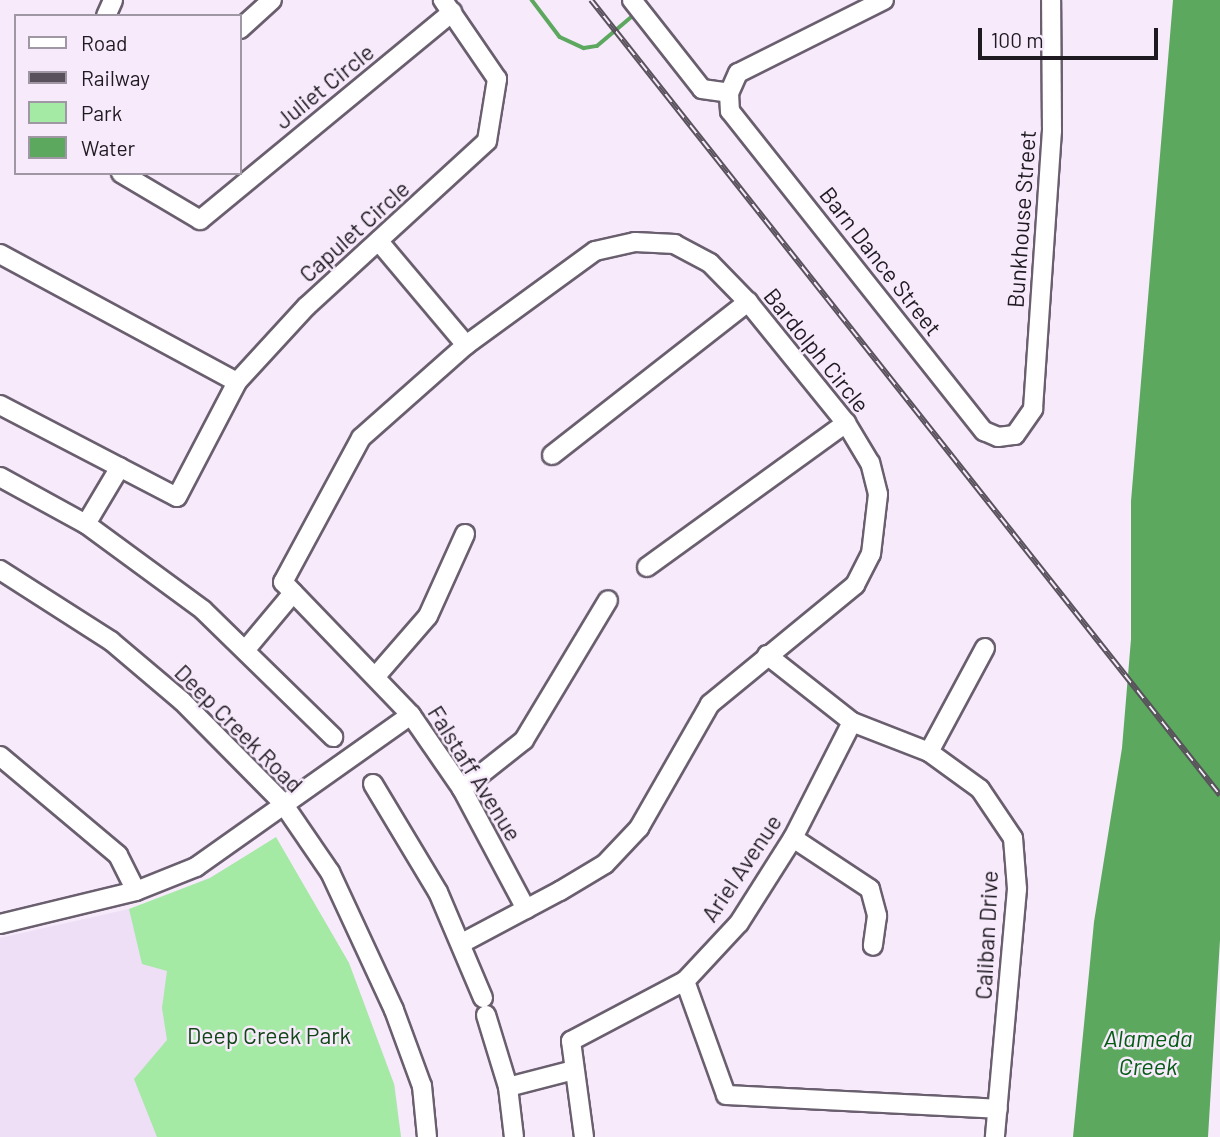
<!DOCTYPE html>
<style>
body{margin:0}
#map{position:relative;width:1220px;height:1137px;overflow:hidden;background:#f6eafb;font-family:Barlow,sans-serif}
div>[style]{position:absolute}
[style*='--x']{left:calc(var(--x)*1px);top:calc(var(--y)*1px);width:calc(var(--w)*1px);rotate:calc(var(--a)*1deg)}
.built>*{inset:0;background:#eedef6}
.green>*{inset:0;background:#a4e9a4}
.water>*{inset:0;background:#5da85f}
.stream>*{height:3.5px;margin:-1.75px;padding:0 1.75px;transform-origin:1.75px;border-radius:1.75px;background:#5da85f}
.roads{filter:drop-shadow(2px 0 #6a5f6e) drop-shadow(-2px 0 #6a5f6e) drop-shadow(0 2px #6a5f6e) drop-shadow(0 -2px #6a5f6e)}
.minor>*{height:18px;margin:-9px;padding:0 9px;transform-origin:9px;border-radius:9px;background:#fff}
.rail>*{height:6px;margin-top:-3px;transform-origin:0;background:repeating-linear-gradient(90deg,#f6eafb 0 10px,#59525c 0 20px);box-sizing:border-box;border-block:2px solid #59525c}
span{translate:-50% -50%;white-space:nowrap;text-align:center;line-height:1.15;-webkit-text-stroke:5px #f6eafb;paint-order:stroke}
.street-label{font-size:23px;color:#1f1a21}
.park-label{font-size:23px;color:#114616}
.water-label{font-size:24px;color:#055b14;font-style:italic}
.legend{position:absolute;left:14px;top:14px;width:228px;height:161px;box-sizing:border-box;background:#f6eafb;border:2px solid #a097a4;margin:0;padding:9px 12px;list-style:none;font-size:21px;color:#1f1a21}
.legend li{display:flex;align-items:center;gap:14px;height:35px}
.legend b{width:35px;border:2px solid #a097a4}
.scale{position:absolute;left:978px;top:28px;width:180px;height:32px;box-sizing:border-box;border:4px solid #1f1a21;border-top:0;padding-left:9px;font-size:21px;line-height:24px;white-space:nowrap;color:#1f1a21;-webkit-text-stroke:5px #f6eafb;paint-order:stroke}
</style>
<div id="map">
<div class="built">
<div style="clip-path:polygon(276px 838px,349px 963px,395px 1086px,401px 1137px,0 1137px,0 938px,142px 906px,211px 877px)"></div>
</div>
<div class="green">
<div style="clip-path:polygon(276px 837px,349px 963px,394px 1084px,401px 1137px,157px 1137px,134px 1079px,167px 1040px,162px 1008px,167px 971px,142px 964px,129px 909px,210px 878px)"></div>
</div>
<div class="water">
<div style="clip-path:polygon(1173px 0,1220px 0,1220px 940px,1208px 1137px,1073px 1137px,1094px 922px,1122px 748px,1131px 639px,1131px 501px)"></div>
</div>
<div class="stream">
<div style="--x:532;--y:0;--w:46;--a:52.9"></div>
<div style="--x:560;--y:37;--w:26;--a:25"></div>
<div style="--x:584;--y:48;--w:13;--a:-9"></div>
<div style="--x:597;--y:46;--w:51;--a:-40.2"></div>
</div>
<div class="roads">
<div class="minor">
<div style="--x:632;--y:0;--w:113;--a:51.8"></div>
<div style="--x:702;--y:89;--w:27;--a:8"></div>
<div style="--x:884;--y:0;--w:163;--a:153.4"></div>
<div style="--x:738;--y:73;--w:22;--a:114"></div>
<div style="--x:729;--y:93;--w:18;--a:87"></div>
<div style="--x:730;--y:111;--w:409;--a:51.6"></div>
<div style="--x:984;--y:431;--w:15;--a:23"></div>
<div style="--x:998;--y:437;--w:17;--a:-7"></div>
<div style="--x:1015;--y:435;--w:32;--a:-55"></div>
<div style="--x:1033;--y:409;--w:279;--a:-86.1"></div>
<div style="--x:1052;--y:131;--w:131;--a:-90.4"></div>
<div style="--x:106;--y:16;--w:17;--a:-66"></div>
<div style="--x:240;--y:29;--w:43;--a:-42.2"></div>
<div style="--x:121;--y:173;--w:92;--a:30.7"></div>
<div style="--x:200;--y:220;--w:327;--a:-39.5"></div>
<div style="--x:381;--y:244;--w:132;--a:49.9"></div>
<div style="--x:0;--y:254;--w:269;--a:28.4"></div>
<div style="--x:0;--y:405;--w:199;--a:27.5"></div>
<div style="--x:177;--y:497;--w:130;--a:-62.4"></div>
<div style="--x:237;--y:382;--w:103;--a:-47.4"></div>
<div style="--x:307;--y:306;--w:244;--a:-42.5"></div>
<div style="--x:487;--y:141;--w:63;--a:-80.8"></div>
<div style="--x:497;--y:79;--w:96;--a:-124.4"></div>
<div style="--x:552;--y:455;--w:249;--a:-38"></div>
<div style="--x:0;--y:477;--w:98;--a:28.7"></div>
<div style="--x:86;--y:524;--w:145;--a:36.3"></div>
<div style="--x:203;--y:610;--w:182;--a:44.3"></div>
<div style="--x:86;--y:524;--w:66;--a:-59.2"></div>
<div style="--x:647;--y:567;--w:246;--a:-35.9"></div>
<div style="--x:0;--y:570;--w:132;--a:32.6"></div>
<div style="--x:111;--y:641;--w:93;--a:40.2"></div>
<div style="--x:182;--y:701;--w:142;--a:45.3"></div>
<div style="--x:282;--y:802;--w:85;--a:55.6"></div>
<div style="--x:330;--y:872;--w:152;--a:65.1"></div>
<div style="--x:394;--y:1010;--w:81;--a:69.8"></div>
<div style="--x:422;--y:1086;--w:51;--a:84.4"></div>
<div style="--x:247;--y:648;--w:72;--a:-50.1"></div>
<div style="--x:767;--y:655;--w:108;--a:38.2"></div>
<div style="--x:852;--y:722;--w:83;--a:21.3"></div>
<div style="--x:929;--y:752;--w:63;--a:36"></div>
<div style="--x:980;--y:789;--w:59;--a:56"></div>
<div style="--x:1013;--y:838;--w:51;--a:85.5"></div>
<div style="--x:1017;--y:889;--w:249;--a:95.1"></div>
<div style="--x:376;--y:676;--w:79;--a:-49.1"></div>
<div style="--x:428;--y:616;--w:90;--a:-65.7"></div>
<div style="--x:929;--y:752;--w:118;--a:-61.7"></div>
<div style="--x:0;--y:756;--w:154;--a:40"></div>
<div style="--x:118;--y:855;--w:40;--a:63.4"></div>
<div style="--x:373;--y:784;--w:126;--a:59"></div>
<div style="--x:438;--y:892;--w:115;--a:67"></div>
<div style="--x:462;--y:789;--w:79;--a:-38.3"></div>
<div style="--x:524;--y:740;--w:163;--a:-59"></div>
<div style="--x:793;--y:838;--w:92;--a:33.5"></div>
<div style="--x:870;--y:889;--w:28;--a:75"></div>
<div style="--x:877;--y:916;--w:30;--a:98"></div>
<div style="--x:0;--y:924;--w:140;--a:-13.6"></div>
<div style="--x:136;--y:891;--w:65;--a:-21.8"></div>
<div style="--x:196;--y:867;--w:263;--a:-35.3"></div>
<div style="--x:462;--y:943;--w:111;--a:-28"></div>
<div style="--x:560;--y:891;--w:52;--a:-31"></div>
<div style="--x:605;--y:864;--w:50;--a:-46.6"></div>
<div style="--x:639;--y:828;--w:143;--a:-60.2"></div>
<div style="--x:710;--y:704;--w:188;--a:-39.4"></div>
<div style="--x:855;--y:585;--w:35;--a:-63"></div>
<div style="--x:871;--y:554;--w:60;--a:-83.3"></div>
<div style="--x:878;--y:494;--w:32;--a:-104"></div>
<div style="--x:870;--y:463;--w:47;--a:-121"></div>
<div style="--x:846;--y:423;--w:156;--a:-129"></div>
<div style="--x:748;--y:302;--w:54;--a:-134.3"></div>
<div style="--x:710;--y:263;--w:40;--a:-152"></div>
<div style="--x:675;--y:244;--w:40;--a:-177.1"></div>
<div style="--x:635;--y:242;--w:41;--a:167.3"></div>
<div style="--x:595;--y:251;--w:160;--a:143.9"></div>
<div style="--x:466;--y:345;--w:140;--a:138.5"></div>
<div style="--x:361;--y:438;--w:164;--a:118.4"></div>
<div style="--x:283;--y:582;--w:185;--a:46.1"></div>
<div style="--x:411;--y:715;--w:90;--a:55.4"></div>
<div style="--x:462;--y:789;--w:136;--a:61.9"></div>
<div style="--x:685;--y:981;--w:121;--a:70.2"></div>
<div style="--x:726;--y:1095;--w:272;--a:2.9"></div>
<div style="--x:486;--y:1015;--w:75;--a:73"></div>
<div style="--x:508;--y:1087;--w:50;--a:83.2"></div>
<div style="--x:508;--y:1087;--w:64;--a:-14.5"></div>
<div style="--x:584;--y:1137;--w:97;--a:-97.7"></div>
<div style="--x:571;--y:1041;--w:129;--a:-27.8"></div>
<div style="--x:685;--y:981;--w:79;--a:-47"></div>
<div style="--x:739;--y:923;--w:101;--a:-57.6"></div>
<div style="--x:793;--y:838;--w:130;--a:-63"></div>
</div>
</div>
<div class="rail">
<div style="--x:591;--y:0;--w:1014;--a:51.65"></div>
</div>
<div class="street-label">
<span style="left:324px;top:86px;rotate:-39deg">Juliet Circle</span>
<span style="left:1021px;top:219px;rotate:-86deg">Bunkhouse Street</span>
<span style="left:354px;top:231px;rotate:-42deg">Capulet Circle</span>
<span style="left:881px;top:261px;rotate:52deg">Barn Dance Street</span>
<span style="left:817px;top:350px;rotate:51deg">Bardolph Circle</span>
<span style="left:239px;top:728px;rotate:45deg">Deep Creek Road</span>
<span style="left:475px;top:773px;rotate:58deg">Falstaff Avenue</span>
<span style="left:741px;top:868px;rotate:-56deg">Ariel Avenue</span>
<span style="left:986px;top:935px;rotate:-87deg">Caliban Drive</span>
</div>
<div class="park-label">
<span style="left:269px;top:1035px">Deep Creek Park</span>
</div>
<div class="water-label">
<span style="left:1148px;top:1052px">Alameda<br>Creek</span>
</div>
<ul class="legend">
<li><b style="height:9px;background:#fff"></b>Road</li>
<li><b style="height:9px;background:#59525c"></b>Railway</li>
<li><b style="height:19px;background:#a4e9a4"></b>Park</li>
<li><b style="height:19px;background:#5da85f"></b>Water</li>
</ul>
<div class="scale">100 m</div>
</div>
